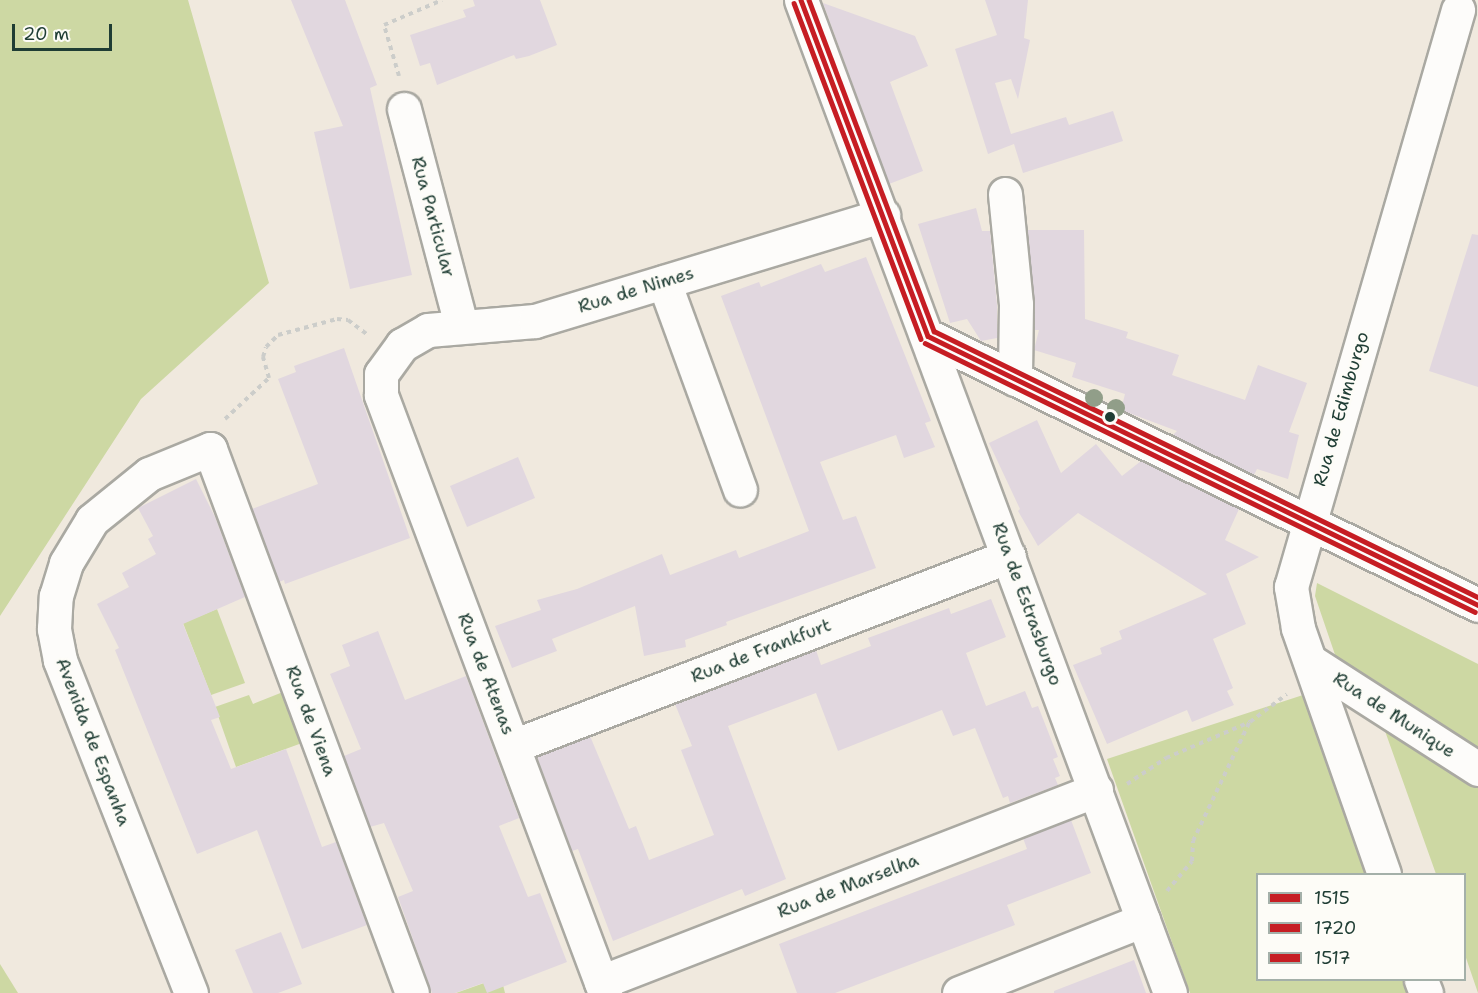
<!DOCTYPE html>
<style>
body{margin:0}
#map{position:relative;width:1478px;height:993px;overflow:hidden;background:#f0e9de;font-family:"Shantell Sans",sans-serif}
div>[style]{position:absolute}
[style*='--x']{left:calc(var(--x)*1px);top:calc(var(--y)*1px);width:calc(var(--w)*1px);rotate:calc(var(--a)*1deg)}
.green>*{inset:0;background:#cdd8a3}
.building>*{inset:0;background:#e1d7df}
.path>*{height:4px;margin-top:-2px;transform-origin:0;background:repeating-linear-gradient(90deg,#cccdca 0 4.5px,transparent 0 9px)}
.roads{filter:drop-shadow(2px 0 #aaa9a2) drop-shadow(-2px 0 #aaa9a2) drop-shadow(0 2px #aaa9a2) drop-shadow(0 -2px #aaa9a2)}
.minor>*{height:33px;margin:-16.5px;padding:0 16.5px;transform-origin:16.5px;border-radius:16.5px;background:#fdfcfa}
.bus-1>*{height:4.5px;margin:-2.25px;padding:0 2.25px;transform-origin:2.25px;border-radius:2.25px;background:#c61d23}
.bus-2>*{height:4.5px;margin:-2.25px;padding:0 2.25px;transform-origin:2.25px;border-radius:2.25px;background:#c61d23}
.bus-3>*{height:4.5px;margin:-2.25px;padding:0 2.25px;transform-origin:2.25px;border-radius:2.25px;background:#c61d23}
.trees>*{width:18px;height:18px;margin:-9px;border-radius:50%;background:#919e89}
.dots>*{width:16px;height:16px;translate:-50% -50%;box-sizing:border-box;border:3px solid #fdfcf7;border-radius:50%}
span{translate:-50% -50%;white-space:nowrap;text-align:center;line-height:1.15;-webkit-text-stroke:5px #fdfcf7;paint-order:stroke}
.street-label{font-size:18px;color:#1f3d34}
.legend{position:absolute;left:1256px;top:873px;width:210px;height:108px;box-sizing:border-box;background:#fdfcf7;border:2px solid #a4b0a9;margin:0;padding:8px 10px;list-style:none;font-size:18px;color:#1f3d34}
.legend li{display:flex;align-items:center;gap:12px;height:30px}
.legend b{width:30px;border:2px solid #a4b0a9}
.scale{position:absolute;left:12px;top:24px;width:100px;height:27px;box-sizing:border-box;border:3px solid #1f3d34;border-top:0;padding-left:8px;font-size:18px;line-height:21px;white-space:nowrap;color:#1f3d34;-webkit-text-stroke:4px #fdfcf7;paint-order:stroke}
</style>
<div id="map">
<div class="green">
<div style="clip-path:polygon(0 0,188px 0,269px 283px,141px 399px,0 616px)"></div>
<div style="clip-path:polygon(1317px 583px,1478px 664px,1478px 993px,1465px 955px,1464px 874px,1436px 874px,1375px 703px,1345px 684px,1315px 596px)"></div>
<div style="clip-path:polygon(217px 609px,245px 683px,211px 695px,183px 623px)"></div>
<div style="clip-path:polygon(283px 692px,302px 743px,236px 767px,215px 707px,249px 695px,253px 704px)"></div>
<div style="clip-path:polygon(1303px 695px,1367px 874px,1258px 874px,1258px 980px,1405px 980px,1409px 993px,1190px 993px,1107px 759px)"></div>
<div style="clip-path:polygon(0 964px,18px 993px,0 993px)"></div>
<div style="clip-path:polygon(501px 977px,505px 993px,456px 993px)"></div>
</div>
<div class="building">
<div style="clip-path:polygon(291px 0,345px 0,377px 85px,370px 88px,412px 275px,350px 289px,314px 132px,343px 126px)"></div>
<div style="clip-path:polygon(473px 0,540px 0,557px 45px,529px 56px,516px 59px,514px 55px,437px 85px,430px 63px,420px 66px,410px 35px,466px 17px,463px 10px,475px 6px)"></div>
<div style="clip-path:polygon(985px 0,1028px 0,1024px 38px,1030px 40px,1018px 99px,1011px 79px,995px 83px,1011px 134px,1066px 117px,1069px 125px,1113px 111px,1123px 141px,1023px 173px,1014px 144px,988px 154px,955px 49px,997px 35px)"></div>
<div style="clip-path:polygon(823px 3px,915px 36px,928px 66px,890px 82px,923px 171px,889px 184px)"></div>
<div style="clip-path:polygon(976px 208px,982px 231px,990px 231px,997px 305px,997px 338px,981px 341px,967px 319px,950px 323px,918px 224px)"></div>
<div style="clip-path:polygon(1027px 230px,1084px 230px,1085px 319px,1128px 332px,1126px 338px,1179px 355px,1172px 375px,1245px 400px,1258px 365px,1307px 383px,1289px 432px,1299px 435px,1288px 479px,1257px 469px,1254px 475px,1173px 435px,1177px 431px,1121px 410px,1125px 394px,1072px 377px,1076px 363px,1034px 350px,1039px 330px,1034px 330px)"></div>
<div style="clip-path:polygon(1472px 234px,1478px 235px,1478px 387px,1429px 371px)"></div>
<div style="clip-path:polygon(866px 257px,931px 421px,925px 423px,935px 447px,904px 458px,896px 435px,820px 462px,843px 520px,856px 516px,876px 568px,726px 622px,727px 625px,685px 640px,686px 647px,644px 656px,635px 606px,552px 639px,557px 651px,512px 668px,495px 626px,541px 610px,537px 600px,577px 589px,662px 554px,670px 575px,736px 550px,739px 558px,809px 531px,721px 296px,759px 282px,761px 287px,821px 264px,825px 272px)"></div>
<div style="clip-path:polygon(344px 348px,410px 538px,285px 584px,284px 580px,279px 582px,252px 509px,318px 484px,278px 379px,296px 372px,294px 366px)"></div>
<div style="clip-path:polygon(1037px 420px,1061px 473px,1096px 444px,1122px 476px,1141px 461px,1239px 509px,1225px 540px,1259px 557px,1226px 574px,1246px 624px,1213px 639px,1233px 688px,1227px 691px,1234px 705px,1192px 722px,1187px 710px,1107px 744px,1073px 665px,1102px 654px,1100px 648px,1122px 639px,1119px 631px,1207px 594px,1078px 513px,1038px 546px,1018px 511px,1020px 509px,989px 443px)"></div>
<div style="clip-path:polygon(518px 457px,535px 498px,467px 527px,450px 486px)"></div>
<div style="clip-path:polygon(196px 479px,215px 517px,245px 597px,183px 624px,220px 717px,211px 720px,231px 769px,286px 749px,322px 847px,336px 842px,367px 925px,302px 949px,257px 830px,197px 854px,115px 650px,119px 648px,97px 604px,129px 587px,122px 573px,156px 554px,148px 539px,153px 536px,138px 508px)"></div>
<div style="clip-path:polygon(991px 599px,1006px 637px,966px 653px,986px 706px,1025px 691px,1032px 708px,1038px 706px,1058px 757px,1053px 759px,1060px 776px,1055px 778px,1058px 785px,1010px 803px,1008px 796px,1003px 798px,975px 728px,953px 736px,942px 710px,838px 751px,816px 693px,728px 726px,786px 879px,745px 896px,742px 889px,613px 941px,578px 849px,572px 851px,537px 757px,590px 736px,629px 829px,636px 826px,649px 860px,714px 835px,681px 750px,692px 746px,675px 704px,816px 650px,821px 665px,871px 646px,868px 638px,949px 608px,951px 614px)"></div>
<div style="clip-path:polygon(378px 631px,405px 700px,466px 676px,519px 818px,499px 826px,528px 897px,540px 893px,567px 962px,487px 993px,483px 983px,455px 993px,432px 993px,398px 897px,413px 891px,384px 823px,370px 827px,344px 756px,361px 749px,330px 674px,350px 666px,342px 645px)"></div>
<div style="clip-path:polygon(1071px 820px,1091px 873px,1007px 905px,1015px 925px,835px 993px,797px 993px,779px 944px,1027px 849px,1023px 838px)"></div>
<div style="clip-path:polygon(281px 932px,302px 984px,278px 993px,253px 993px,235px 950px)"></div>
<div style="clip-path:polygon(1134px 960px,1146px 993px,1054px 993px,1054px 991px)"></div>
</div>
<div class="path">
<div style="--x:399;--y:76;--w:53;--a:-106.4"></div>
<div style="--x:384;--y:25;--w:63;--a:-23.3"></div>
<div style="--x:225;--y:419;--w:60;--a:-43"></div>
<div style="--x:269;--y:378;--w:22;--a:-106"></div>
<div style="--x:263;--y:357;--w:10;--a:-73"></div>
<div style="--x:266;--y:347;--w:17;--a:-45"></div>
<div style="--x:278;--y:335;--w:61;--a:-15.2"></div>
<div style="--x:337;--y:319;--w:11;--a:5"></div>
<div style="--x:348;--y:320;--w:26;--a:37"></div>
<div style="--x:1127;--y:784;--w:47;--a:-33.7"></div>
<div style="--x:1166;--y:758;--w:91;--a:-23.2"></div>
<div style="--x:1250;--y:722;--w:46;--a:-37.1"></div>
<div style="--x:1167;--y:891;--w:39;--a:-50"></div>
<div style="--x:1192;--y:861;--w:20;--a:-87"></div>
<div style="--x:1193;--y:841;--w:131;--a:-64.6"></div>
</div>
<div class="roads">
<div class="minor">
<div style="--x:801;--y:0;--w:1059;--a:69.61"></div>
<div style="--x:404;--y:109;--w:223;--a:75.2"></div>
<div style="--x:1005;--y:194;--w:111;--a:84.3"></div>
<div style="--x:1016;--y:304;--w:75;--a:90.8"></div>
<div style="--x:664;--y:282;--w:221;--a:69.9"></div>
<div style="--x:928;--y:336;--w:612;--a:26.06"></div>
<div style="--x:1310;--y:661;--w:200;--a:32.7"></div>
<div style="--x:513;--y:746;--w:531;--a:-20.96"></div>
<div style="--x:1384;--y:874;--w:261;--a:-109.3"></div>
<div style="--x:1298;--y:628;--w:42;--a:-99.7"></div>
<div style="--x:1291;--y:587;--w:601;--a:-73.86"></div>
<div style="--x:1421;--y:980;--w:14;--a:69"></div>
<div style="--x:601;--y:982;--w:531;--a:-21.2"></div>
<div style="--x:191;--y:993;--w:358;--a:-111.5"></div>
<div style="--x:60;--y:660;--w:32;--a:-101"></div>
<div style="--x:54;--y:629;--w:33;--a:-87"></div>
<div style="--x:56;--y:596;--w:34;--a:-73"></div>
<div style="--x:66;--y:563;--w:50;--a:-58.8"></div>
<div style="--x:92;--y:520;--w:73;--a:-38.9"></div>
<div style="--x:149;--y:474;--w:66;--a:-22.3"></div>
<div style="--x:210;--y:449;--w:580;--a:69.63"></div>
<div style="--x:605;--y:993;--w:639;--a:-110.54"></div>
<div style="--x:381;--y:395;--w:21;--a:-90"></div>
<div style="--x:381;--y:374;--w:36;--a:-54"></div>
<div style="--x:402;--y:345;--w:30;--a:-30"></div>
<div style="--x:428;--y:330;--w:107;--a:-4.8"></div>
<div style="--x:535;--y:321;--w:364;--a:-16.9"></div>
<div style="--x:959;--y:993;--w:198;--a:-21.6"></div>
</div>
</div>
<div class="bus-1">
<div style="--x:801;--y:0;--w:359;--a:69.3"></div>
<div style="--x:928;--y:336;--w:612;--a:26.06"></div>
</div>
<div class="bus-2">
<div style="--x:794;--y:3;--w:359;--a:69.3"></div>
<div style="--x:925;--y:343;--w:612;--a:26.06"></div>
</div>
<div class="bus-3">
<div style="--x:809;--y:0;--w:354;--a:69.3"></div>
<div style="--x:934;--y:331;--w:606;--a:26.06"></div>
</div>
<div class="trees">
<div style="left:1094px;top:398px"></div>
<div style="left:1116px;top:408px"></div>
</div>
<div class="dots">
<div style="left:1110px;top:417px;background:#1f3d34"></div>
</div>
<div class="street-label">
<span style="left:433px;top:217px;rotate:75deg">Rua Particular</span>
<span style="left:636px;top:290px;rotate:-17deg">Rua de Nimes</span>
<span style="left:1341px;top:409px;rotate:-74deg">Rua de Edimburgo</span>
<span style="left:1027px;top:604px;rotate:70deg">Rua de Estrasburgo</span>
<span style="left:761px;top:651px;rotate:-21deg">Rua de Frankfurt</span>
<span style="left:486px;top:674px;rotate:69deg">Rua de Atenas</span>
<span style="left:1394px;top:715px;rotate:33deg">Rua de Munique</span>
<span style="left:311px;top:721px;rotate:70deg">Rua de Viena</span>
<span style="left:93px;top:742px;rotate:69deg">Avenida de Espanha</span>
<span style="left:848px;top:886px;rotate:-21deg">Rua de Marselha</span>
</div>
<ul class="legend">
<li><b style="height:8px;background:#c61d23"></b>1515</li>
<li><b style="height:8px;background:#c61d23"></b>1720</li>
<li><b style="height:8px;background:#c61d23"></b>1517</li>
</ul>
<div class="scale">20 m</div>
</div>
